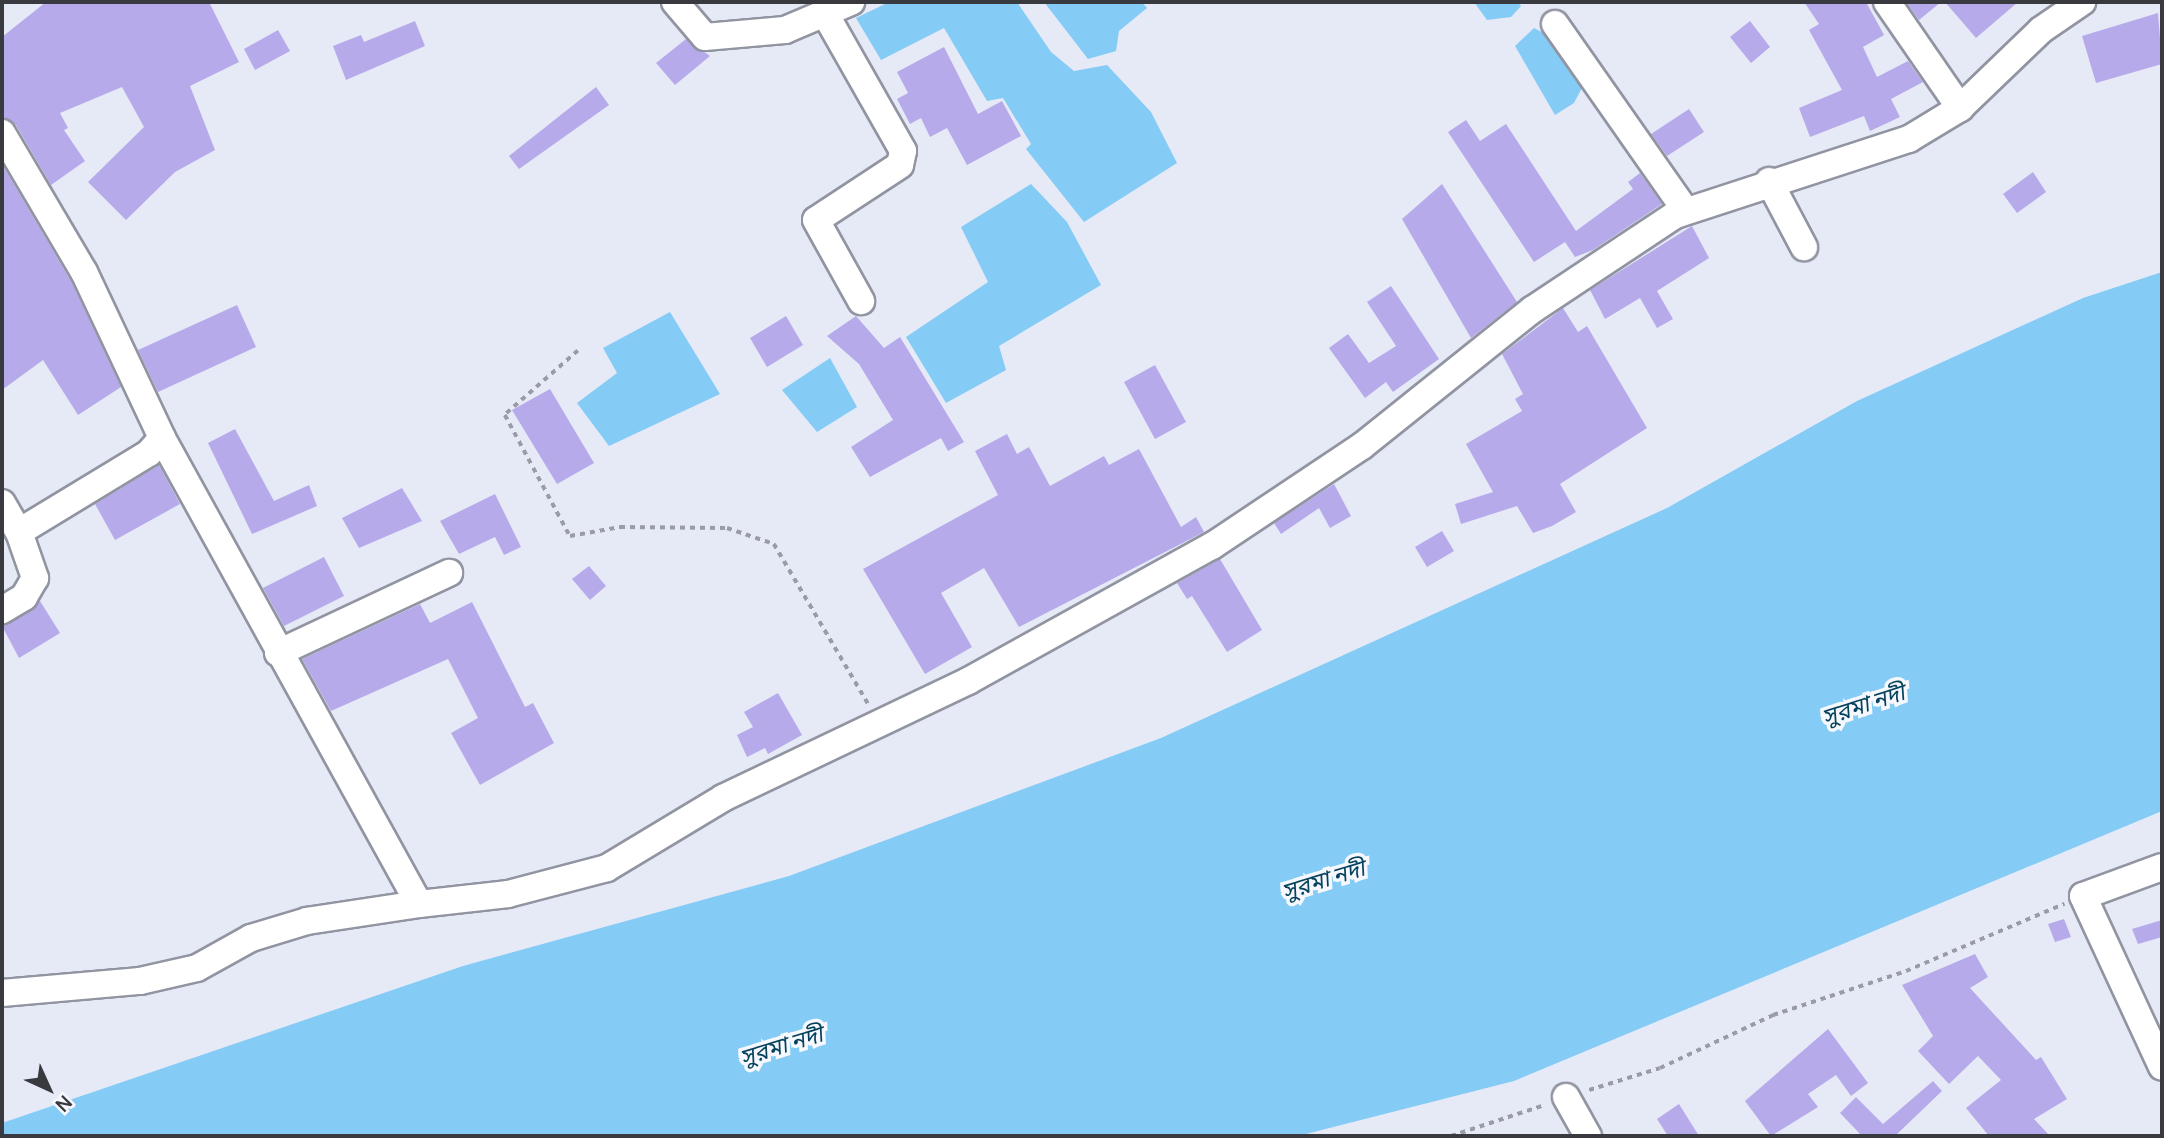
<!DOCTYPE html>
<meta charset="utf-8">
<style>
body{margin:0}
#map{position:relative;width:2164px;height:1138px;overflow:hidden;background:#e6eaf7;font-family:Manrope,"Noto Sans Bengali",sans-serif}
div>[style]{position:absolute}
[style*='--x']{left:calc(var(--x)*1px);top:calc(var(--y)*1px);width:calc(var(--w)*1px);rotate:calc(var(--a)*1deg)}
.water>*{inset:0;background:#84cbf5}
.building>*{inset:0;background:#b6aaea}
.path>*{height:3.5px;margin-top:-1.75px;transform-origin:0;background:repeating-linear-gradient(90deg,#999ca5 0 5px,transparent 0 10px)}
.roads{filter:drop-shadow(2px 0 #9194a1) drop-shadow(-2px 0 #9194a1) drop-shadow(0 2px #9194a1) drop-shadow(0 -2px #9194a1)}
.minor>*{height:26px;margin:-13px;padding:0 13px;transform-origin:13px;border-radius:13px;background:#fff}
span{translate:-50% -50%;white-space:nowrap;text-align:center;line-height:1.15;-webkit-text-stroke:7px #f6f8fd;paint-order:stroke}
.water-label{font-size:23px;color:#05425d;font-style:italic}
.frame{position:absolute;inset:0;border:4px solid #393a3f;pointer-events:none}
.north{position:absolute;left:14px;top:1054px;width:70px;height:70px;-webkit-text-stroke:5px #f6f8fd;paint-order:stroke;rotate:135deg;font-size:19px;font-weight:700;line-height:28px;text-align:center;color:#393a3f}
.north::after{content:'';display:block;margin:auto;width:24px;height:32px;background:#393a3f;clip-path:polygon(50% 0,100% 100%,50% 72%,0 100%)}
</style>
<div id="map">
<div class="water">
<div style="clip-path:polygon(889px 2px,1017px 2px,1051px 52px,1074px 71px,1107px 65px,1151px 112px,1177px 163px,1084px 222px,1026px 149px,1031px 144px,1003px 98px,987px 101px,944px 28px,881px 60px,856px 18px)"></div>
<div style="clip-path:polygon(1044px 2px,1142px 2px,1147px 8px,1119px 31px,1116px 51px,1088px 59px)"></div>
<div style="clip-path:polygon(1474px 2px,1518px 2px,1521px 6px,1511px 17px,1487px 20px)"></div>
<div style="clip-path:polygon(1534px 28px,1553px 38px,1583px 86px,1574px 103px,1555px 115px,1515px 46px)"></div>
<div style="clip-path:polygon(1031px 184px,1067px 222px,1101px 285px,999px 346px,1006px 370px,946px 403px,906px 337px,988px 282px,961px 227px)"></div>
<div style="clip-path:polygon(2162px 272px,2162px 811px,1514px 1081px,1298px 1136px,2px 1136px,2px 1123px,463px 966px,789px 876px,1161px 738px,1667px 508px,1857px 401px,2083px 298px)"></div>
<div style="clip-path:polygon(670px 312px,720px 394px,609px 446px,577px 403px,617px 373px,603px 348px)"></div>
<div style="clip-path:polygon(830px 358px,857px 407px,817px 432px,782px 390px)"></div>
</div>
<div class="building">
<div style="clip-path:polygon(46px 2px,209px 2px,239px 62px,190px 86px,215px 150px,175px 172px,126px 220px,88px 182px,144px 127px,122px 87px,60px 113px,68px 128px,64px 130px,85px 161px,51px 185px,16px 125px,2px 117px,2px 37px)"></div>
<div style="clip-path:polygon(1804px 2px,1866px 2px,1884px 35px,1863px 47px,1877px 77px,1908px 61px,1923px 82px,1891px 99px,1900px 117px,1870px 131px,1864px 116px,1810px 137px,1799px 108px,1842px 90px,1809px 30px,1819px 24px)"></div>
<div style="clip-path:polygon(1906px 2px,1941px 2px,1919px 20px)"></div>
<div style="clip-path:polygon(1945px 2px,2018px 2px,1976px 38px)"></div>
<div style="clip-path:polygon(2158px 13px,2162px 64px,2096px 83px,2082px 36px)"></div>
<div style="clip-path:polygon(415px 21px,425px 46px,346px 80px,333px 46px,361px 35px,364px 42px)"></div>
<div style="clip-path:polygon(1750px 21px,1770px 47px,1751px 63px,1730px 37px)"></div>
<div style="clip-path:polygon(278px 30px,290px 51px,255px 70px,244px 49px)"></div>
<div style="clip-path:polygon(686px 39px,710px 56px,675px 85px,656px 63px)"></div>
<div style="clip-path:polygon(944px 47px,978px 114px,1002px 101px,1021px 136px,967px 165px,947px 128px,930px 137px,921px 118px,910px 124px,897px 99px,908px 93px,897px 72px)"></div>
<div style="clip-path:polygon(596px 87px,609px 105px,519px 169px,509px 156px)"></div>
<div style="clip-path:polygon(1689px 109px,1704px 132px,1667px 156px,1651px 134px)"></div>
<div style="clip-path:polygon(1466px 120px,1480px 141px,1506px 124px,1576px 231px,1633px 189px,1628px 182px,1640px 173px,1662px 204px,1593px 250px,1575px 257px,1565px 242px,1534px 262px,1448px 132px)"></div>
<div style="clip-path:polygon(2px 164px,72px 283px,121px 387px,78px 415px,43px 360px,2px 390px)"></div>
<div style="clip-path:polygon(2033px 172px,2046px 192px,2017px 213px,2003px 194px)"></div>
<div style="clip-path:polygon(1442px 184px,1517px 302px,1471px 338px,1402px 219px)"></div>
<div style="clip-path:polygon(1692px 226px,1709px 258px,1657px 291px,1673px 319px,1657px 328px,1640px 298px,1605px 319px,1590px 290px)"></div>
<div style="clip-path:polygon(1391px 286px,1439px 359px,1393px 392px,1386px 382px,1365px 398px,1329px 348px,1348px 334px,1369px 363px,1396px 346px,1367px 302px)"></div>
<div style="clip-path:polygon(237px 305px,256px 347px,158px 392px,138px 350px)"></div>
<div style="clip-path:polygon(1563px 308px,1578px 332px,1587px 326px,1647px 428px,1560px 484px,1576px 512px,1552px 526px,1533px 533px,1517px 506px,1461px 524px,1455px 504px,1493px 492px,1466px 444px,1522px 411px,1515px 399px,1523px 394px,1502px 354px)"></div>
<div style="clip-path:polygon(786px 316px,803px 345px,767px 367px,750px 338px)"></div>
<div style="clip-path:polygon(856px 316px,884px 348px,900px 337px,964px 442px,948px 451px,941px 438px,870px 477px,851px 447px,893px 420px,859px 364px,827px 336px)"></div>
<div style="clip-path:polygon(1155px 365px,1186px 422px,1155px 439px,1124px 382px)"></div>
<div style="clip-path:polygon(550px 389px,594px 463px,557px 484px,512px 410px)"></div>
<div style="clip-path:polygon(235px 429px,274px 501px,309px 485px,317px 506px,252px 534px,208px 443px)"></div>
<div style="clip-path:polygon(1007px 434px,1017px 454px,1029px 447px,1050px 486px,1104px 456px,1109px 465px,1139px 449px,1181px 527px,1196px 517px,1204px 532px,1019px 627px,984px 568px,941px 593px,972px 647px,925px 674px,863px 569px,998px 495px,975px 451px)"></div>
<div style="clip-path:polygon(159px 465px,180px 504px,115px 540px,95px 504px)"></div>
<div style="clip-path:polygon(1334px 484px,1351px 516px,1330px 528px,1319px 508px,1281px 534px,1274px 523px)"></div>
<div style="clip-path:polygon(402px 488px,422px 521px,359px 548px,342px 518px)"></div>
<div style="clip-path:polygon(495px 494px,521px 547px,504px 555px,495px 537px,459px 554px,440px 521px)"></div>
<div style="clip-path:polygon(1442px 531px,1454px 551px,1427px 567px,1415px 547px)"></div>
<div style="clip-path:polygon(324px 557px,344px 596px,284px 626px,263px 588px)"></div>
<div style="clip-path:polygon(1220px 559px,1262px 630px,1227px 652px,1192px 596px,1187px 599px,1177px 583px)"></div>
<div style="clip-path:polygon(589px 566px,606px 586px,590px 600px,572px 579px)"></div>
<div style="clip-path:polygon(40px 601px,60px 633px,19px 658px,2px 626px)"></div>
<div style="clip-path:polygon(472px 602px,525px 707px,533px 703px,554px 743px,480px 785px,451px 733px,478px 718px,448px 659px,331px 711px,302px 659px,420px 604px,430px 623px)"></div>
<div style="clip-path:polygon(778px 693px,802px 735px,768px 754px,765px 748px,747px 757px,737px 735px,753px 727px,744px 712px)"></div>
<div style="clip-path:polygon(2064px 919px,2071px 937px,2055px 942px,2048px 924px)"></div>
<div style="clip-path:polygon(2162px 920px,2162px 937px,2138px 944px,2132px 929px)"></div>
<div style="clip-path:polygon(1975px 954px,1988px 977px,1970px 988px,2036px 1060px,2041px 1057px,2067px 1099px,2034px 1119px,2050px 1136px,1989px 1136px,1966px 1108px,2001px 1080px,1978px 1056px,1949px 1084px,1918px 1051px,1933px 1036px,1902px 985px)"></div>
<div style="clip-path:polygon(1828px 1029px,1868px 1083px,1851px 1096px,1836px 1075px,1808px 1094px,1818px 1107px,1771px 1136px,1745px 1101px)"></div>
<div style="clip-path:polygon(1933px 1081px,1942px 1091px,1895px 1136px,1862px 1136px,1840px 1113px,1856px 1097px,1883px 1124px)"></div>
<div style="clip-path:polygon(1679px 1104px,1699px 1136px,1668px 1136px,1657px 1119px)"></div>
</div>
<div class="path">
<div style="--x:578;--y:351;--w:97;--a:138.8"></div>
<div style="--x:505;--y:415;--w:137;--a:61.8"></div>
<div style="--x:570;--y:536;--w:51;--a:-10.2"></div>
<div style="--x:620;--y:527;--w:107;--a:0.5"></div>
<div style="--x:727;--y:528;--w:50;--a:18.8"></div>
<div style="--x:774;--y:544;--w:187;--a:59.5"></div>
<div style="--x:1589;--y:1090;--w:74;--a:-17.2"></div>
<div style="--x:1660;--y:1068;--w:125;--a:-25.1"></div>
<div style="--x:1773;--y:1015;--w:140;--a:-18.3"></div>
<div style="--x:1906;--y:971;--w:172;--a:-23"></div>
<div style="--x:1451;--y:1136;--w:99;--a:-18.3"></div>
</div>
<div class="roads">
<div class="minor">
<div style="--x:675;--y:2;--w:46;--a:49.4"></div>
<div style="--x:705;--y:37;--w:80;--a:-5"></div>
<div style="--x:785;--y:30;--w:72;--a:-23"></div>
<div style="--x:1887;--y:2;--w:129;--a:55.4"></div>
<div style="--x:827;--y:17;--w:154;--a:60.4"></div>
<div style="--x:903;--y:151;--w:14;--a:102"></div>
<div style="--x:900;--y:165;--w:100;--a:146.8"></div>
<div style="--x:816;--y:220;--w:93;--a:60.9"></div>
<div style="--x:1555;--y:24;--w:227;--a:55"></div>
<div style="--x:2;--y:133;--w:161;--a:59.5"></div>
<div style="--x:84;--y:272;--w:183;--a:64.8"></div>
<div style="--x:162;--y:438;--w:20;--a:131"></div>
<div style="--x:149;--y:453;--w:152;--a:148.7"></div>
<div style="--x:19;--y:532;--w:49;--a:70.8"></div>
<div style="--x:35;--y:578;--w:22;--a:120"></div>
<div style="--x:24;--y:597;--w:26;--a:149"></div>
<div style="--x:1769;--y:181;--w:75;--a:62.1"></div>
<div style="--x:162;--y:438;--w:532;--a:61.12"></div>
<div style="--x:419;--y:904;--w:90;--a:-6.4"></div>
<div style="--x:508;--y:894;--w:102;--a:-14.7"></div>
<div style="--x:607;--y:868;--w:135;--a:-31.1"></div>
<div style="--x:723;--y:798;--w:272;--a:-25.5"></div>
<div style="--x:968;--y:681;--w:279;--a:-29"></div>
<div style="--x:1212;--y:546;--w:180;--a:-33.7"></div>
<div style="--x:1362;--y:446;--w:218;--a:-38.7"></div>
<div style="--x:1532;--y:310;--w:172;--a:-33.6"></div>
<div style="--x:1675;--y:215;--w:246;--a:-18"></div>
<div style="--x:1909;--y:139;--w:60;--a:-31.3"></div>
<div style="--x:1960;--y:108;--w:112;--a:-43.9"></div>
<div style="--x:2041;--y:30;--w:50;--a:-34.3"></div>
<div style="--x:2;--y:503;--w:34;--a:60"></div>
<div style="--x:278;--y:653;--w:189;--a:-25.1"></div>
<div style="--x:2162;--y:867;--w:84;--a:159.8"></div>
<div style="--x:2083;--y:896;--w:188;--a:65.2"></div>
<div style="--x:2;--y:993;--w:139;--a:-5"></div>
<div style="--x:140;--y:981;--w:58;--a:-12.8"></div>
<div style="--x:197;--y:968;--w:62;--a:-29.1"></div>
<div style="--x:251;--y:938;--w:59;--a:-16.9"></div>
<div style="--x:307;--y:921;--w:113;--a:-8.6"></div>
<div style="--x:1566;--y:1097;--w:45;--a:60.6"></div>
</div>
</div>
<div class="water-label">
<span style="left:1863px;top:704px;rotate:-18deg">সুরমা নদী</span>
<span style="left:1323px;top:879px;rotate:-17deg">সুরমা নদী</span>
<span style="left:781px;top:1045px;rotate:-17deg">সুরমা নদী</span>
</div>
<div class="frame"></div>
<div class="north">N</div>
</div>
